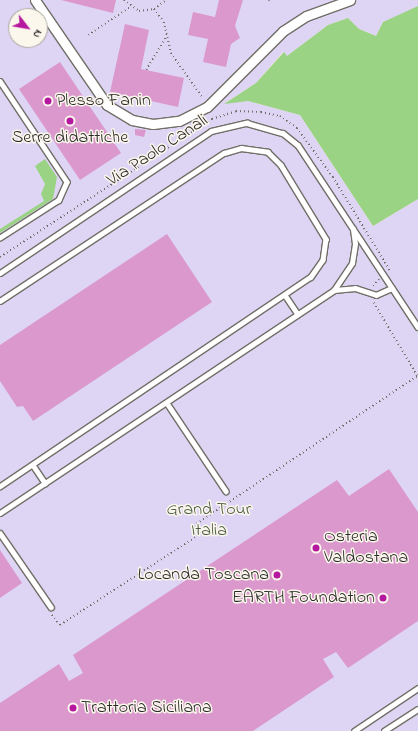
<!DOCTYPE html>
<style>
body{margin:0}
#map{position:relative;width:418px;height:731px;overflow:hidden;background:#f4ecd6;font-family:"Indie Flower",sans-serif}
div>[style]{position:absolute}
[style*='--x']{left:calc(var(--x)*1px);top:calc(var(--y)*1px);width:calc(var(--w)*1px);rotate:calc(var(--a)*1deg)}
.built>*{inset:0;background:#ded5f5}
.green>*{inset:0;background:#9bd385}
.building>*{inset:0;background:#db98cc}
.path>*{height:1.5px;margin-top:-0.75px;transform-origin:0;background:repeating-linear-gradient(90deg,#716f67 0 1px,transparent 0 4px)}
.roads{filter:drop-shadow(1px 0 #716f67) drop-shadow(-1px 0 #716f67) drop-shadow(0 1px #716f67) drop-shadow(0 -1px #716f67)}
.service>*{height:4.5px;margin:-2.25px;padding:0 2.25px;transform-origin:2.25px;border-radius:2.25px;background:#fff}
.minor>*{height:9px;margin:-4.5px;padding:0 4.5px;transform-origin:4.5px;border-radius:4.5px;background:#fff}
.dots>*{width:11px;height:11px;translate:-50% -50%;box-sizing:border-box;border:2px solid #fbf7ec;border-radius:50%}
span{translate:-50% -50%;white-space:nowrap;text-align:center;line-height:1.15;-webkit-text-stroke:3px #fbf7ec;paint-order:stroke}
.poi-label{font-size:18px;color:#2b2b2b}
.left{translate:0 -50%;text-align:left}
.right{translate:-100% -50%;text-align:right}
.street-label{font-size:18px;color:#2b2b2b}
.park-label{font-size:18px;color:#4d5d46}
.north{position:absolute;left:8px;top:8px;width:40px;height:40px;box-sizing:border-box;background:#fbf7ec;border:1px solid #a8a59f;border-radius:50%;rotate:121deg;font-size:11px;font-weight:700;line-height:16px;text-align:center;color:#2b2b2b}
.north::after{content:'';display:block;margin:auto;width:14px;height:18px;background:#b5179e;clip-path:polygon(50% 0,100% 100%,50% 72%,0 100%)}
</style>
<div id="map">
<div class="built">
<div style="clip-path:polygon(evenodd,0 0,418px 0,418px 6px,413px 10px,383px 22px,376px 36px,359px 29px,348px 18px,328px 25px,287px 56px,283px 52px,256px 83px,225px 103px,248px 101px,300px 115px,373px 226px,418px 199px,418px 731px,0 731px,0 0,16px 16px,40px 16px,40px 40px,16px 40px,16px 16px)"></div>
</div>
<div class="green">
<div style="clip-path:polygon(418px 6px,418px 199px,373px 226px,300px 115px,248px 101px,224px 104px,256px 83px,284px 52px,287px 56px,328px 25px,348px 18px,359px 29px,376px 36px,383px 22px)"></div>
<div style="clip-path:polygon(45px 159px,57px 177px,53px 199px,0 233px,0 229px,44px 201px,41px 194px,45px 184px,35px 166px)"></div>
</div>
<div class="building">
<div style="clip-path:polygon(61px 0,116px 0,113px 13px)"></div>
<div style="clip-path:polygon(219px 0,243px 0,235px 26px,240px 38px,231px 44px,226px 67px,203px 62px,208px 39px,188px 35px,193px 12px,215px 17px)"></div>
<div style="clip-path:polygon(125px 24px,149px 30px,141px 69px,184px 78px,178px 107px,110px 92px)"></div>
<div style="clip-path:polygon(60px 62px,121px 153px,80px 180px,19px 89px)"></div>
<div style="clip-path:polygon(135px 129px,146px 130px,144px 137px,135px 135px)"></div>
<div style="clip-path:polygon(167px 234px,212px 302px,33px 421px,23px 406px,17px 407px,0 381px,0 345px)"></div>
<div style="clip-path:polygon(389px 469px,418px 512px,418px 621px,348px 668px,336px 652px,323px 659px,334px 677px,253px 731px,0 731px,0 703px,59px 664px,69px 681px,83px 673px,73px 655px,337px 480px,349px 496px)"></div>
<div style="clip-path:polygon(0 550px,22px 583px,0 598px)"></div>
</div>
<div class="path">
<div style="--x:124;--y:0;--w:19;--a:36"></div>
<div style="--x:139;--y:11;--w:15;--a:-8"></div>
<div style="--x:154;--y:9;--w:15;--a:-37"></div>
<div style="--x:269;--y:0;--w:1;--a:45"></div>
<div style="--x:154;--y:9;--w:16;--a:52"></div>
<div style="--x:164;--y:22;--w:32;--a:77"></div>
<div style="--x:171;--y:53;--w:55;--a:54.6"></div>
<div style="--x:88;--y:35;--w:50;--a:-33.7"></div>
<div style="--x:146;--y:70;--w:39;--a:-59"></div>
<div style="--x:0;--y:257;--w:253;--a:-33.1"></div>
<div style="--x:212;--y:119;--w:25;--a:-18"></div>
<div style="--x:236;--y:111;--w:25;--a:2"></div>
<div style="--x:261;--y:112;--w:19;--a:12"></div>
<div style="--x:280;--y:116;--w:21;--a:35"></div>
<div style="--x:297;--y:128;--w:61;--a:53.7"></div>
<div style="--x:333;--y:177;--w:111;--a:58.6"></div>
<div style="--x:373;--y:286;--w:9;--a:-49"></div>
<div style="--x:52;--y:615;--w:13;--a:51"></div>
<div style="--x:60;--y:625;--w:167;--a:-33"></div>
<div style="--x:200;--y:534;--w:11;--a:-131"></div>
<div style="--x:193;--y:526;--w:270;--a:-33.8"></div>
<div style="--x:417;--y:376;--w:86;--a:-120.7"></div>
</div>
<div class="roads">
<div class="service">
<div style="--x:0;--y:81;--w:121;--a:56.4"></div>
<div style="--x:67;--y:182;--w:20;--a:114"></div>
<div style="--x:59;--y:200;--w:70;--a:147.2"></div>
<div style="--x:0;--y:273;--w:254;--a:-33.9"></div>
<div style="--x:211;--y:131;--w:37;--a:-13"></div>
<div style="--x:247;--y:123;--w:37;--a:16"></div>
<div style="--x:283;--y:133;--w:19;--a:39"></div>
<div style="--x:298;--y:145;--w:218;--a:56.6"></div>
<div style="--x:334;--y:290;--w:21;--a:-5"></div>
<div style="--x:355;--y:288;--w:22;--a:18"></div>
<div style="--x:376;--y:295;--w:17;--a:-24"></div>
<div style="--x:285;--y:295;--w:23;--a:56"></div>
<div style="--x:0;--y:301;--w:268;--a:-33.5"></div>
<div style="--x:224;--y:153;--w:18;--a:-16"></div>
<div style="--x:241;--y:148;--w:27;--a:8"></div>
<div style="--x:268;--y:152;--w:18;--a:45"></div>
<div style="--x:281;--y:165;--w:87;--a:58.7"></div>
<div style="--x:326;--y:239;--w:21;--a:98"></div>
<div style="--x:323;--y:260;--w:21;--a:125"></div>
<div style="--x:311;--y:277;--w:375;--a:146"></div>
<div style="--x:167;--y:403;--w:106;--a:56.2"></div>
<div style="--x:33;--y:465;--w:22;--a:56"></div>
<div style="--x:0;--y:513;--w:402;--a:-33.7"></div>
<div style="--x:334;--y:290;--w:32;--a:-56"></div>
<div style="--x:352;--y:263;--w:19;--a:-81"></div>
<div style="--x:355;--y:244;--w:15;--a:-98"></div>
<div style="--x:0;--y:533;--w:90;--a:55.4"></div>
<div style="--x:354;--y:731;--w:77;--a:-33.9"></div>
<div style="--x:384;--y:731;--w:40;--a:-32.9"></div>
</div>
<div class="minor">
<div style="--x:35;--y:0;--w:127;--a:55.6"></div>
<div style="--x:107;--y:105;--w:29;--a:31"></div>
<div style="--x:132;--y:120;--w:21;--a:11"></div>
<div style="--x:153;--y:124;--w:26;--a:-7"></div>
<div style="--x:179;--y:121;--w:31;--a:-27"></div>
<div style="--x:207;--y:107;--w:107;--a:-45"></div>
<div style="--x:283;--y:31;--w:27;--a:-33"></div>
<div style="--x:306;--y:16;--w:47;--a:-20"></div>
</div>
</div>
<div class="dots">
<div style="left:48px;top:101px;background:#b5179e"></div>
<div style="left:70px;top:121px;background:#b5179e"></div>
<div style="left:316px;top:548px;background:#b5179e"></div>
<div style="left:277px;top:575px;background:#b5179e"></div>
<div style="left:383px;top:598px;background:#b5179e"></div>
<div style="left:73px;top:708px;background:#b5179e"></div>
</div>
<div class="poi-label">
<span class="left" style="left:56px;top:101px">Plesso Fanin</span>
<span style="left:70px;top:138px">Serre didattiche</span>
<span class="left" style="left:324px;top:548px">Osteria<br>Valdostana</span>
<span class="right" style="left:269px;top:575px">Locanda Toscana</span>
<span class="right" style="left:375px;top:598px">EARTH Foundation</span>
<span class="left" style="left:81px;top:708px">Trattoria Siciliana</span>
</div>
<div class="street-label">
<span style="left:158px;top:151px;rotate:-33deg">Via Paolo Canali</span>
</div>
<div class="park-label">
<span style="left:209px;top:521px">Grand Tour<br>Italia</span>
</div>
<div class="north">N</div>
</div>
